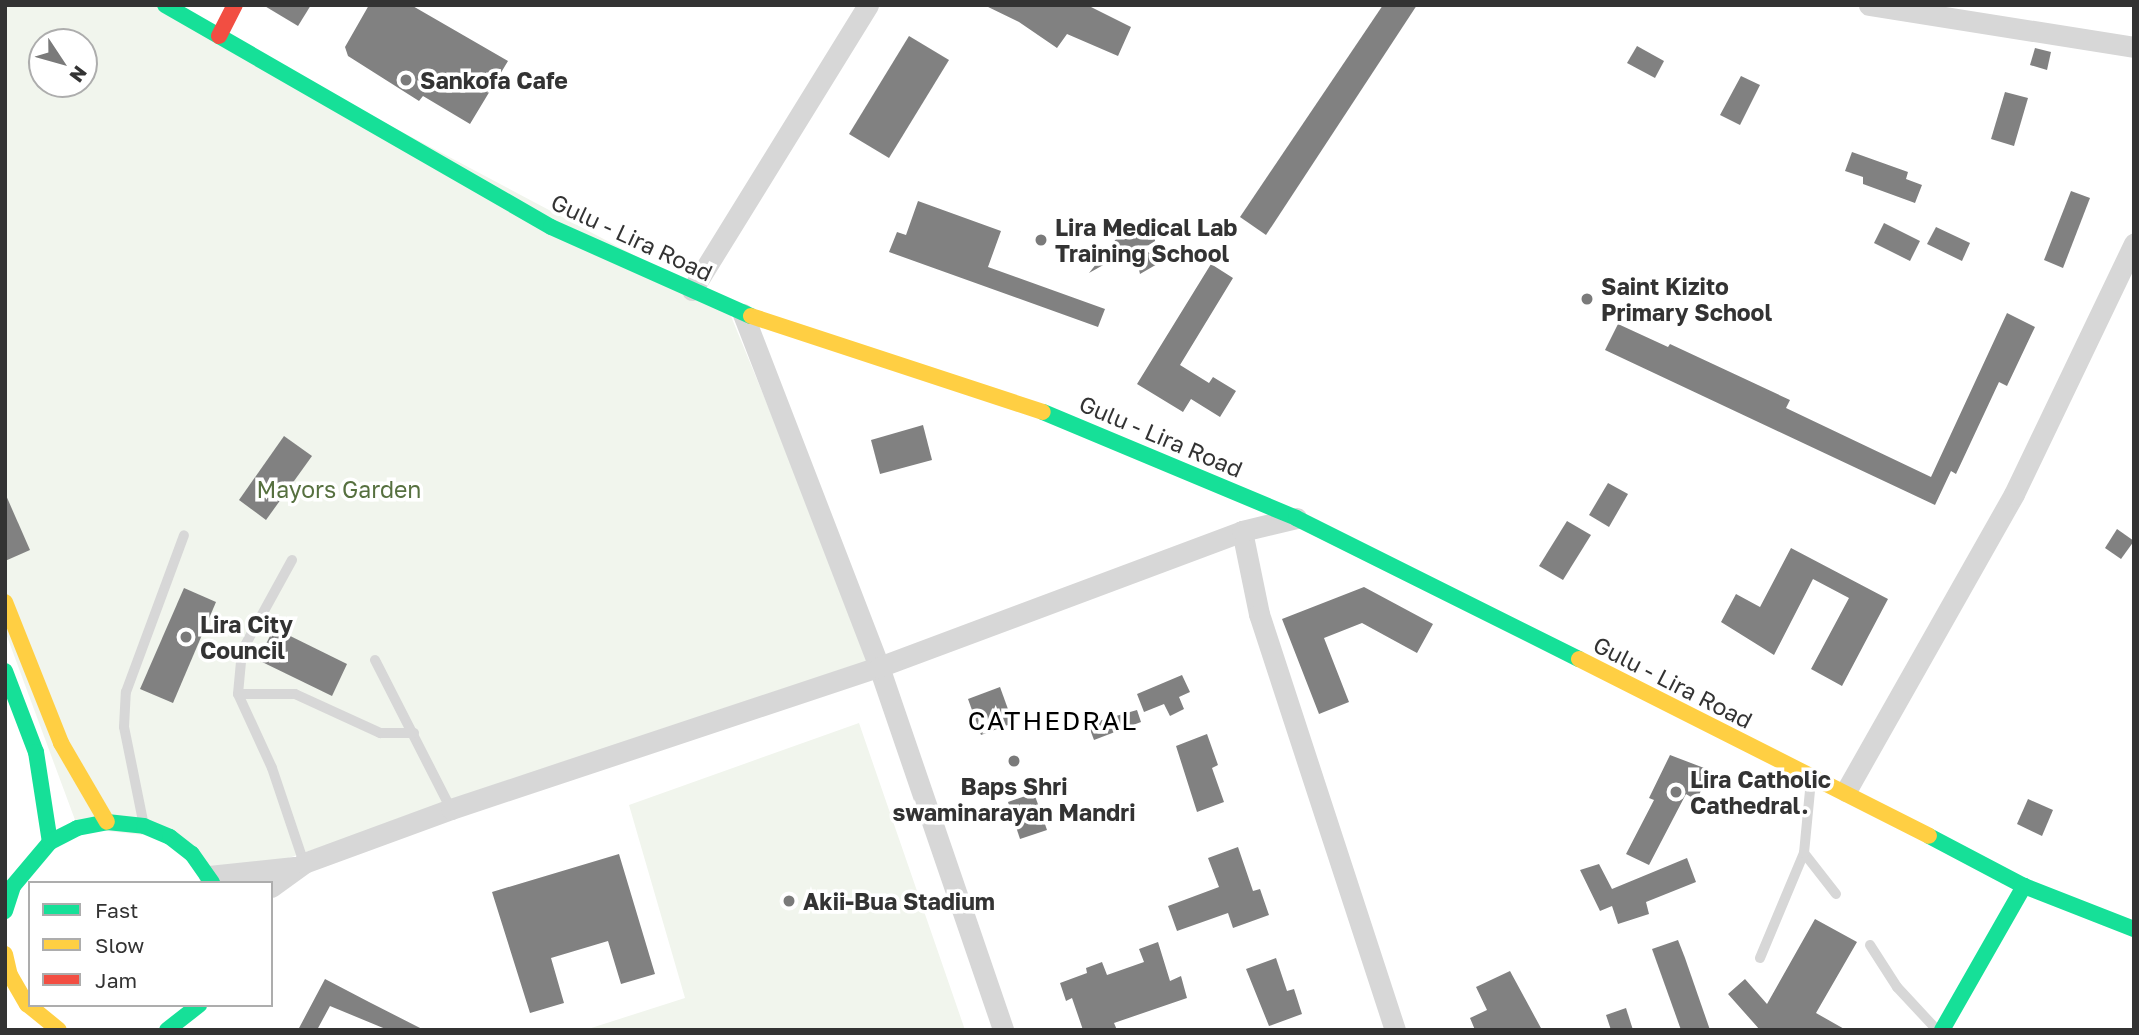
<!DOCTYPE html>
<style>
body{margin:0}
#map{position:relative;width:2139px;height:1035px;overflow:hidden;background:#fff;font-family:"Golos Text",sans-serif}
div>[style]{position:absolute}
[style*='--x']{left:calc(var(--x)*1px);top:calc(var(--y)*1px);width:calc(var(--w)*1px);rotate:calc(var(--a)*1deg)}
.green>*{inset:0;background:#f1f5ed}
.building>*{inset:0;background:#818181}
.lane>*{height:10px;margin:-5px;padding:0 5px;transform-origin:5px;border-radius:5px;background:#d7d7d7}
.street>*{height:21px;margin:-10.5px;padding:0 10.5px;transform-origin:10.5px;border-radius:10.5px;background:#d7d7d7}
.fast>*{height:16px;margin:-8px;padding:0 8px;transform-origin:8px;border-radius:8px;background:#16e098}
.slow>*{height:16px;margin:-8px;padding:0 8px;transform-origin:8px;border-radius:8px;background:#ffcf43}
.jam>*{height:16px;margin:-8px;padding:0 8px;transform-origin:8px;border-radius:8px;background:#f24e42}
.dots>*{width:19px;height:19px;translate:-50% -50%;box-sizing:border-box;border:4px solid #fff;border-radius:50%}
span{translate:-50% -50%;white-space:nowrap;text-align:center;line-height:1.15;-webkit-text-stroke:7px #fff;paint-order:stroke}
.poi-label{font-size:23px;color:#333;font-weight:700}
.left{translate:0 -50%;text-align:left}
.street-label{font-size:23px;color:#333}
.park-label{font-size:23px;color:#56703f}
.quarter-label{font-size:26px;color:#000;letter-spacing:2px}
.frame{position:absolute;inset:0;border:7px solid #333;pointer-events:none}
.legend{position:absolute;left:28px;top:881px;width:245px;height:126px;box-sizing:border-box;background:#fff;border:2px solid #adadad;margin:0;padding:9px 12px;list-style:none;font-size:21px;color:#333}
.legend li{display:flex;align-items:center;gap:14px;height:35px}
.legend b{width:35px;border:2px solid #adadad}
.north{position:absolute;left:28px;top:28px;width:70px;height:70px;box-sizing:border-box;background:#fff;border:2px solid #adadad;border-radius:50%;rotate:126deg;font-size:19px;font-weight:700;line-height:28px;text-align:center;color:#333}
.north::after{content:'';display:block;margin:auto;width:24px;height:32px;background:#7a7a7a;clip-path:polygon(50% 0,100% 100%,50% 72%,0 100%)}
</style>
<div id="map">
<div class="green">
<div style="clip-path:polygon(evenodd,5px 5px,163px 5px,726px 304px,872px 659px,215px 883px,172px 838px,78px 828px,5px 631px,5px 5px,42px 42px,84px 42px,84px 84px,42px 84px,42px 42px)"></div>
<div style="clip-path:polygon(859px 723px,965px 1030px,585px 1030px,685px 998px,629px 805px)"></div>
</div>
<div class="building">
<div style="clip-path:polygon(263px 5px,311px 5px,298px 26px)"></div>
<div style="clip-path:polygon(369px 5px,411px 5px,508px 61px,470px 124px,423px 96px,419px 101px,348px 56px,345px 47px)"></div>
<div style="clip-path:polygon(984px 5px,1087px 5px,1131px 27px,1118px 56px,1067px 34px,1057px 48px,1019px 22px)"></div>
<div style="clip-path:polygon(1383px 5px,1417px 5px,1266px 235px,1240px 217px)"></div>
<div style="clip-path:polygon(909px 36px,949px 60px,889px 158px,849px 134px)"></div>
<div style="clip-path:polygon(1637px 46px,1664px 61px,1655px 78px,1627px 63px)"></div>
<div style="clip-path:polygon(2035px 48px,2051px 52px,2047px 70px,2030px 65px)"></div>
<div style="clip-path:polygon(1741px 76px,1760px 85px,1740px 125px,1720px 115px)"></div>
<div style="clip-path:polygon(2005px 92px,2028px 98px,2014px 146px,1991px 139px)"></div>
<div style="clip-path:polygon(1852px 152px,1908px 172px,1906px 179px,1922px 185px,1915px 203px,1863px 184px,1863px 177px,1845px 171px)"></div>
<div style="clip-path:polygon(2071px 191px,2090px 198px,2063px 268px,2044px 260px)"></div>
<div style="clip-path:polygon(918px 201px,1001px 231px,988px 267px,1105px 309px,1098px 327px,889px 252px,897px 232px,906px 235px)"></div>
<div style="clip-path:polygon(1884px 223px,1920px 241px,1910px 261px,1874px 243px)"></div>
<div style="clip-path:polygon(1936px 227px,1970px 243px,1962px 261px,1927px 244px)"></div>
<div style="clip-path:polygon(1143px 228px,1155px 233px,1155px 241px,1144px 248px,1159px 263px,1140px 274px,1135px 253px,1117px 263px,1123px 254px,1089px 273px,1116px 239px,1132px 239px,1130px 233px,1135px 239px)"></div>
<div style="clip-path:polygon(1211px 264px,1233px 278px,1180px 365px,1209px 383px,1213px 377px,1236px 391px,1220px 417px,1191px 399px,1183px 412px,1137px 384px)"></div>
<div style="clip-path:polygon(2007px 313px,2035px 327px,2007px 386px,1999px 382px,1956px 474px,1951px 471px,1935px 505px,1605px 350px,1618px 324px,1668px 347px,1670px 344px,1790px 400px,1786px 408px,1931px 477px)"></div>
<div style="clip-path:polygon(923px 425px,932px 460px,880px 474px,871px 440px)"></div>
<div style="clip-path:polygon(284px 436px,312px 456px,266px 520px,239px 500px)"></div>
<div style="clip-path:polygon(1608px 483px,1628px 494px,1609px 527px,1589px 515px)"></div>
<div style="clip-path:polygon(5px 493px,30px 550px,5px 561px)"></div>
<div style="clip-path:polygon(1567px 521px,1591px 535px,1563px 580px,1539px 566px)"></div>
<div style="clip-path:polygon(2117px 529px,2134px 541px,2121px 559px,2105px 548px)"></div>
<div style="clip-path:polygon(1791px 548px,1888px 599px,1842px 686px,1811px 669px,1849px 598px,1813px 579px,1774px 655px,1721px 622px,1736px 594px,1760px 607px)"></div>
<div style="clip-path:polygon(1364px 587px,1433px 624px,1417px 653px,1362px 623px,1324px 638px,1349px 702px,1319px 714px,1282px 619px)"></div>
<div style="clip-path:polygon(184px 588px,216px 602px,173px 703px,140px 689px)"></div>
<div style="clip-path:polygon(274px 628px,347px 664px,332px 696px,258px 660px)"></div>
<div style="clip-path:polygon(1182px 675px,1190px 692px,1179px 697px,1184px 709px,1170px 716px,1164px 704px,1144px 712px,1137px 694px)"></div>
<div style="clip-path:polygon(1000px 687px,1013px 723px,981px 735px,968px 699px)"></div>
<div style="clip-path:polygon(1137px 710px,1141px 722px,1094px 740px,1088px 724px)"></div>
<div style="clip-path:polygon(1207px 734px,1218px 765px,1212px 768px,1224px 802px,1197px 812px,1176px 746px)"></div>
<div style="clip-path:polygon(1670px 755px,1712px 771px,1696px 800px,1686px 794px,1649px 865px,1626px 854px,1654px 800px,1649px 798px)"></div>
<div style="clip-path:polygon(1034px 793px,1047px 830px,1020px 839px,1008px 802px)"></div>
<div style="clip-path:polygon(2028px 799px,2053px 810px,2042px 836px,2017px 824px)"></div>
<div style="clip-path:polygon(1238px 847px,1253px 891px,1260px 889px,1269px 915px,1233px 928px,1228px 913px,1177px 931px,1168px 906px,1219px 887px,1208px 858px)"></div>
<div style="clip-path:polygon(619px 854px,655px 974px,621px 984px,608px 941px,551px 958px,564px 1003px,530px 1013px,492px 892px)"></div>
<div style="clip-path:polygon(1687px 858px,1696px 882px,1646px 902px,1649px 914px,1618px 924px,1612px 906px,1600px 911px,1580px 870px,1599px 864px,1612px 889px)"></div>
<div style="clip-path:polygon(1815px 919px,1857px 942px,1816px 1013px,1846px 1030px,1760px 1030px,1728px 994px,1745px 979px,1767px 1004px)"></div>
<div style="clip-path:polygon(1678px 940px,1685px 958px,1710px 1030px,1681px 1030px,1652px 949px)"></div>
<div style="clip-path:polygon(1158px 942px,1170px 981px,1181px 976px,1187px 998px,1114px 1023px,1117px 1030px,1083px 1030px,1072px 998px,1066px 1001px,1060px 983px,1087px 973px,1086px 968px,1102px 962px,1107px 975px,1144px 962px,1139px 949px)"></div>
<div style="clip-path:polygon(1276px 958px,1287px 991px,1294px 989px,1302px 1014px,1269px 1026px,1246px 969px)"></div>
<div style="clip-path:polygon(1510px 971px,1542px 1030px,1475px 1030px,1470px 1018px,1487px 1010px,1476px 987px)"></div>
<div style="clip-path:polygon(325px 979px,369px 1002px,424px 1030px,388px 1030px,330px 1006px,317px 1030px,298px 1030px)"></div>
<div style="clip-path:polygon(1626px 1008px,1633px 1030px,1611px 1030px,1606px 1015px)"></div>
</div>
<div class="lane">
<div style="--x:292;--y:560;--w:104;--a:118.8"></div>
<div style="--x:242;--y:651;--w:43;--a:95.3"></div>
<div style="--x:238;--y:694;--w:81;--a:65.3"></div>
<div style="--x:272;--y:768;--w:100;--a:71.4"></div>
<div style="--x:375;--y:660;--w:167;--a:63"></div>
<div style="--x:238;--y:694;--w:57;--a:0"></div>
<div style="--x:295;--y:694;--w:94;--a:24.6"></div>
<div style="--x:380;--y:733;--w:34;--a:0"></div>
<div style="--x:143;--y:821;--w:96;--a:-101.4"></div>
<div style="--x:124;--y:727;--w:35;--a:-87"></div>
<div style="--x:126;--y:692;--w:167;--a:-69.7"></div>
<div style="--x:1804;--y:853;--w:52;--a:52"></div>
<div style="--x:1870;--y:945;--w:50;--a:57.3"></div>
<div style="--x:1897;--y:987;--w:59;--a:47.1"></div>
<div style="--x:1760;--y:958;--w:114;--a:-67.3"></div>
<div style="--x:1804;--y:853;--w:73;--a:-84.5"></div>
</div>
<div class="street">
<div style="--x:1869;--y:5;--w:268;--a:9"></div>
<div style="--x:692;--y:290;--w:335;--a:-58.3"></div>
<div style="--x:743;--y:314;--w:378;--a:68.9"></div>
<div style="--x:879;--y:667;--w:384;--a:71.1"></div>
<div style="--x:1242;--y:531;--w:85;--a:78.4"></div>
<div style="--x:1259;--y:614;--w:438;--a:71.9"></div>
<div style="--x:1846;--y:791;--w:341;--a:-60.5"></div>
<div style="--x:2014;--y:494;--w:278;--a:-64.4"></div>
<div style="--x:209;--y:876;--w:86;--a:-6"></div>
<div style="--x:271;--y:887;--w:41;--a:-36"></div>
<div style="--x:304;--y:863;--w:157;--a:-20.2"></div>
<div style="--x:451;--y:809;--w:451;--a:-18.4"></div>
<div style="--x:879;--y:667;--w:388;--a:-20.5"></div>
<div style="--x:1242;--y:531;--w:56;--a:-13.5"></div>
</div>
<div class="fast">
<div style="--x:165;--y:5;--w:445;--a:29.9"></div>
<div style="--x:551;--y:227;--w:219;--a:24"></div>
<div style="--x:1043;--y:412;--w:274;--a:22.7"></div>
<div style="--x:1296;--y:518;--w:316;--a:26.5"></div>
<div style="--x:5;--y:671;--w:87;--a:69.1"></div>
<div style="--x:36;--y:752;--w:91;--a:81.2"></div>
<div style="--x:1929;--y:836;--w:107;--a:27.8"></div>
<div style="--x:2024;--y:886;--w:118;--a:21.4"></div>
<div style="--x:5;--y:911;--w:26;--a:-72"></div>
<div style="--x:13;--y:886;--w:57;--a:-49.9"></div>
<div style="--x:50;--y:842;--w:30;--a:-27"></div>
<div style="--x:77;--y:828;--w:31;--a:-11"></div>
<div style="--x:107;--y:822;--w:37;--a:6"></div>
<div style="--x:144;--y:826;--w:28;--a:23"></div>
<div style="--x:170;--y:837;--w:28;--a:38"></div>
<div style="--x:192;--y:854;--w:35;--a:55"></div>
<div style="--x:167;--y:1030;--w:41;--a:-38"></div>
<div style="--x:1942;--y:1030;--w:166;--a:-60.3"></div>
</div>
<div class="slow">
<div style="--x:751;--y:316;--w:307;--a:18.2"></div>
<div style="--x:5;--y:602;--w:152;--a:68.3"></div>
<div style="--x:61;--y:743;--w:91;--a:59.8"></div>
<div style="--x:1579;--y:659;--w:392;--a:26.8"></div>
<div style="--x:5;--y:954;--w:22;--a:77"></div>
<div style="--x:10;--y:975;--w:34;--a:60"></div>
<div style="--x:27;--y:1004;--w:41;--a:39.1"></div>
</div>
<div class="jam">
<div style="--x:219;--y:36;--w:35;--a:-63"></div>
</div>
<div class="dots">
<div style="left:406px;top:80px;background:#7a7a7a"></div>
<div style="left:1041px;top:240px;background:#7a7a7a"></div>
<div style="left:1587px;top:299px;background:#7a7a7a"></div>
<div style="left:186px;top:637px;background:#7a7a7a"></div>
<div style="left:1014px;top:761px;background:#7a7a7a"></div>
<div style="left:1676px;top:792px;background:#7a7a7a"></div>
<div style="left:789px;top:901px;background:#7a7a7a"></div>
</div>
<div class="poi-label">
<span class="left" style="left:420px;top:80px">Sankofa Cafe</span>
<span class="left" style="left:1055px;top:240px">Lira Medical Lab<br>Training School</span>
<span class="left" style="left:1601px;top:299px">Saint Kizito<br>Primary School</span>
<span class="left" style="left:200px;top:637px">Lira City<br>Council</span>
<span class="left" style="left:1690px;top:792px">Lira Catholic<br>Cathedral.</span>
<span style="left:1014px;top:799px">Baps Shri<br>swaminarayan Mandri</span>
<span class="left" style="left:803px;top:901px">Akii-Bua Stadium</span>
</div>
<div class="street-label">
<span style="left:632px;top:237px;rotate:25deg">Gulu - Lira Road</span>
<span style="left:1161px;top:436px;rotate:23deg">Gulu - Lira Road</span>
<span style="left:1673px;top:682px;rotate:27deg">Gulu - Lira Road</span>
</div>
<div class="park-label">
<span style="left:339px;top:489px">Mayors Garden</span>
</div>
<div class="quarter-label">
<span style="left:1053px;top:721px">CATHEDRAL</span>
</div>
<div class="frame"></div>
<ul class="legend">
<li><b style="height:9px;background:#16e098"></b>Fast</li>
<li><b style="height:9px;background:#ffcf43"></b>Slow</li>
<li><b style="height:9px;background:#f24e42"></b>Jam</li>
</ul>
<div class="north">N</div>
</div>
